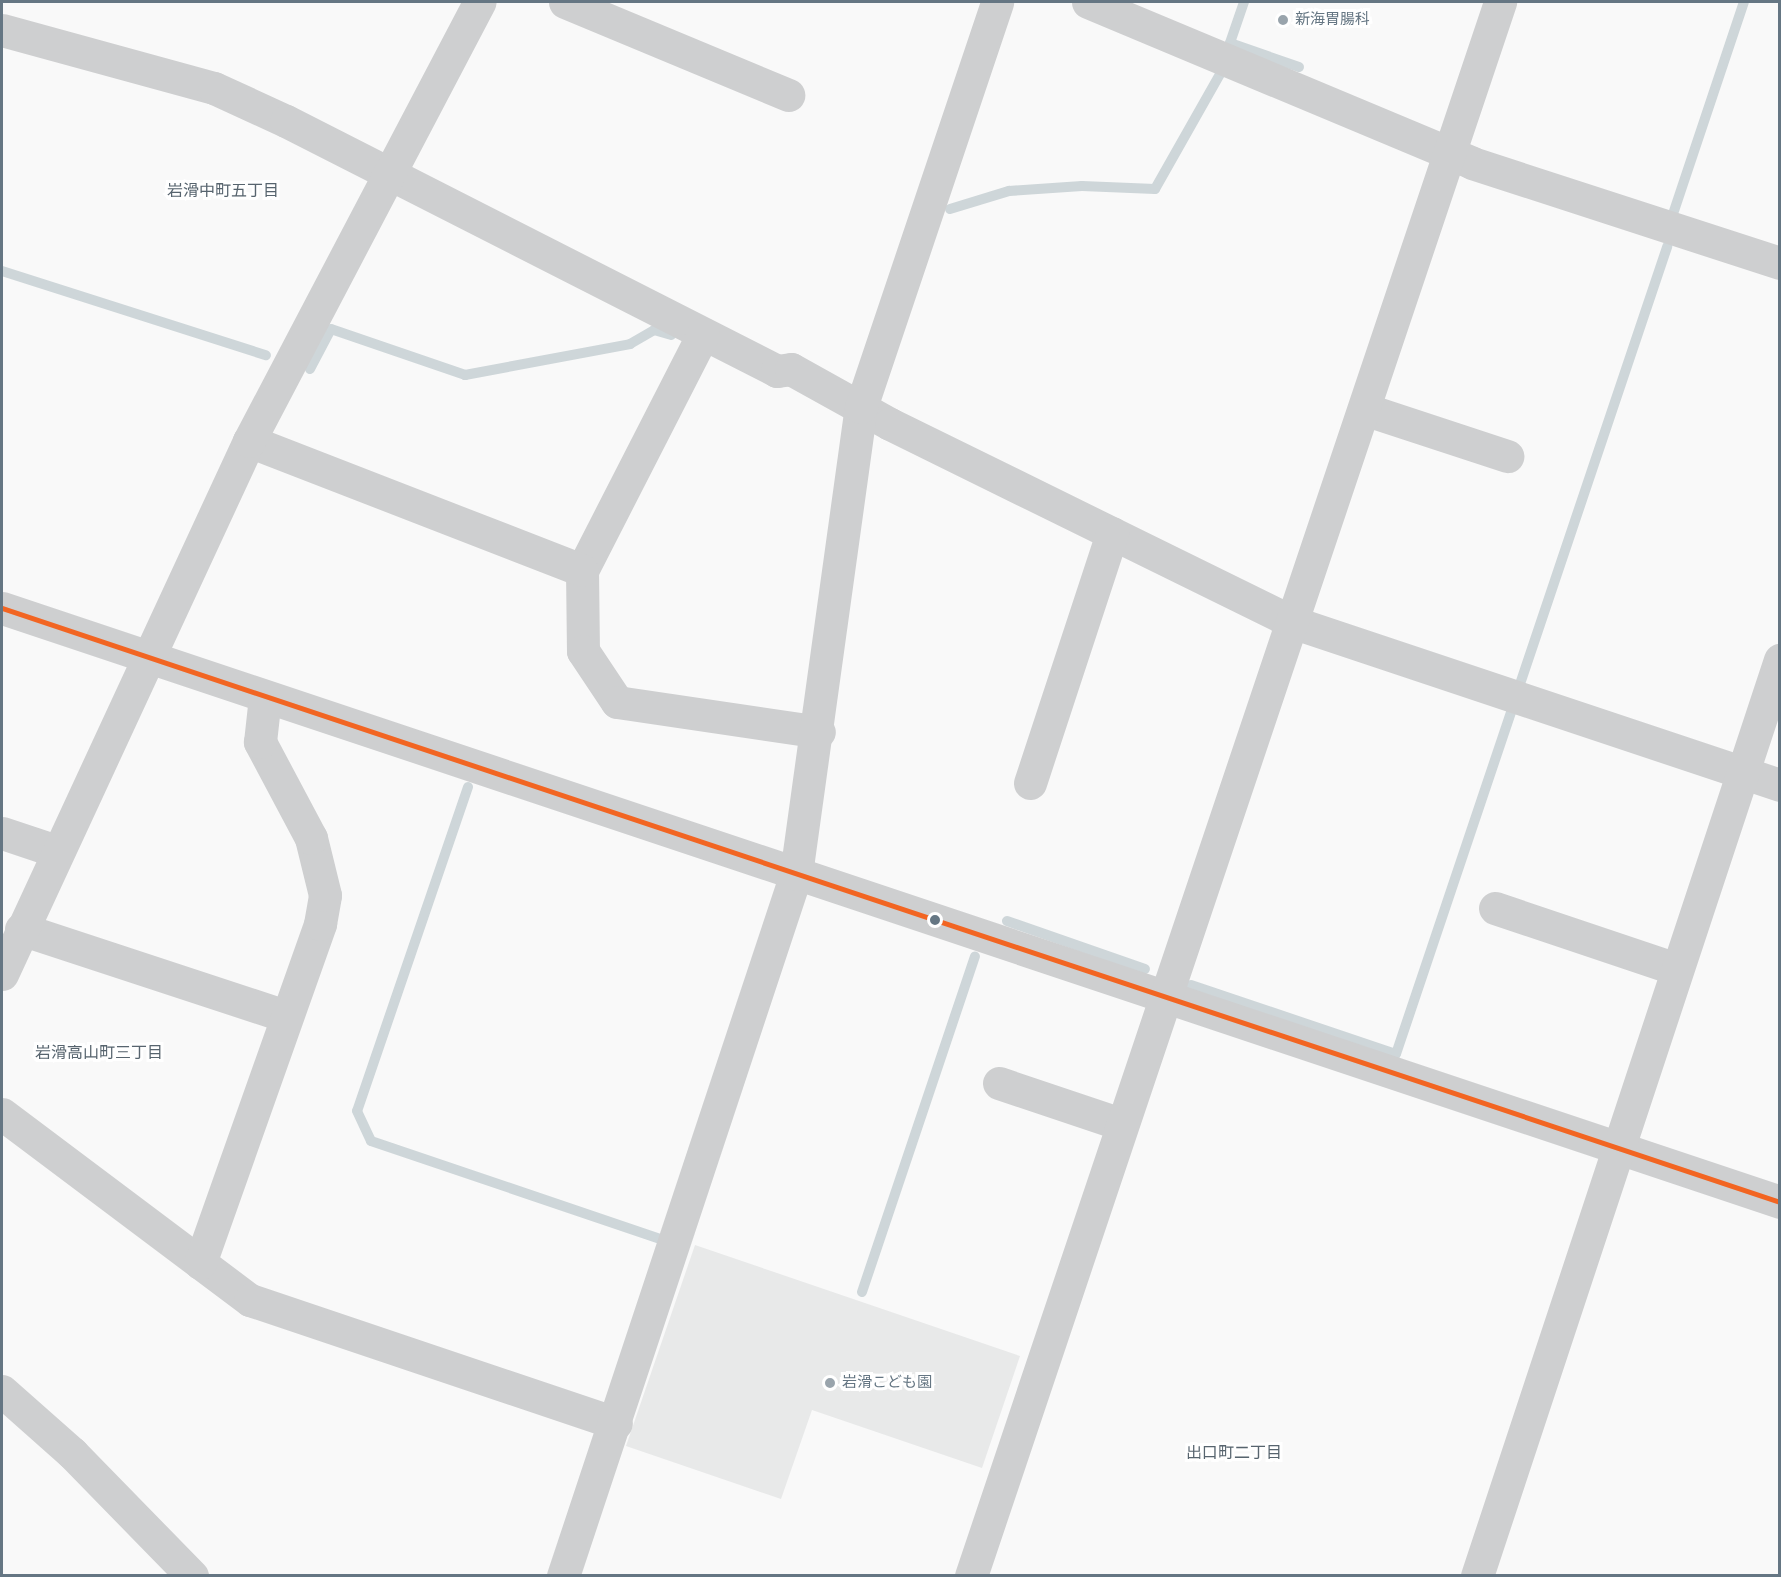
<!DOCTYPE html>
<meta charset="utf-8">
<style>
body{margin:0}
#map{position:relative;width:1781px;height:1577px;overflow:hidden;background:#f9f9f9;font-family:"Fira Sans Condensed","Noto Sans JP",sans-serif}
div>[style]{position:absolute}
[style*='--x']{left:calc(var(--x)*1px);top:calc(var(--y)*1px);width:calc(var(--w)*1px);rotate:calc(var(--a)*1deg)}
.built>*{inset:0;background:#e8e9e9}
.stream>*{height:10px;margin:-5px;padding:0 5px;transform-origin:5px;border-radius:5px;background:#ced6d9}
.street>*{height:33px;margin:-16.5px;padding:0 16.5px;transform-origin:16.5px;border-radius:16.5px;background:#cecfd0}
.bus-1>*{height:4.5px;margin:-2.25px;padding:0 2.25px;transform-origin:2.25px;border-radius:2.25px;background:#f26522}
.dots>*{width:16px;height:16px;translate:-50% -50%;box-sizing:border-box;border:3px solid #fff;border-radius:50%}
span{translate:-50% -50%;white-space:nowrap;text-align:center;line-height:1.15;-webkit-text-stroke:6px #fff;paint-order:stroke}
.poi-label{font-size:15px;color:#657683}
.left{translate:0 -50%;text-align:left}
.neighbourhood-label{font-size:16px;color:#57646e}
.frame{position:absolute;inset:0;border:3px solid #657683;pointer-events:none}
</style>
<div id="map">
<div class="built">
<div style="clip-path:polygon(695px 1245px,1020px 1356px,982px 1468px,812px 1410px,781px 1499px,626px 1446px)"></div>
</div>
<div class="stream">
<div style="--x:1244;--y:2;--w:43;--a:108.9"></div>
<div style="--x:1230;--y:43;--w:73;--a:19.2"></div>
<div style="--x:950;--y:209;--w:62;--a:-17"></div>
<div style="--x:1009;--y:191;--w:73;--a:-3.9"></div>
<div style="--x:1082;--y:186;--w:73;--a:2.4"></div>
<div style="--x:1155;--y:189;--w:132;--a:-60.5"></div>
<div style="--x:1674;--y:211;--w:220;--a:-71.5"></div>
<div style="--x:2;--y:271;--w:277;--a:17.7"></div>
<div style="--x:310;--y:369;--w:45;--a:-62.3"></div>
<div style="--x:331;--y:329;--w:142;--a:18.9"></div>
<div style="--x:465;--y:375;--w:168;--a:-10.6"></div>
<div style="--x:630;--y:344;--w:28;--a:-30"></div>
<div style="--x:654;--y:330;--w:18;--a:16"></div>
<div style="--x:1519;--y:687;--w:465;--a:-71.4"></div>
<div style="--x:468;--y:787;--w:342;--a:108.9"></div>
<div style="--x:357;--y:1111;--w:33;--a:65"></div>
<div style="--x:371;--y:1141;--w:303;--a:18.7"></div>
<div style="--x:1007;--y:921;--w:146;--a:19.2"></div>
<div style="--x:1191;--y:985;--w:216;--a:18.6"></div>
<div style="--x:1396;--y:1054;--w:361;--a:-71.4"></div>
<div style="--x:862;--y:1292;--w:354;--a:-71.4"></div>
</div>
<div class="street">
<div style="--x:565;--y:2;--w:242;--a:22.6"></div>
<div style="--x:1088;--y:2;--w:416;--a:22.7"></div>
<div style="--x:1472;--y:163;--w:324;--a:18"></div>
<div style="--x:2;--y:30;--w:220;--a:15.3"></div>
<div style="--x:214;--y:88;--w:79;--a:24.6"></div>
<div style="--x:286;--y:121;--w:551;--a:26.98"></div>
<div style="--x:777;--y:371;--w:14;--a:-8"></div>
<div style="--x:791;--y:369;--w:113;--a:29.1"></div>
<div style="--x:890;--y:424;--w:448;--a:26.2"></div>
<div style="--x:1292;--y:622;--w:515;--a:18.47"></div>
<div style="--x:703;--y:334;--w:265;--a:117.1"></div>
<div style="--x:582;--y:570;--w:81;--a:89.3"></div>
<div style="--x:583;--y:651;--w:61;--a:56.3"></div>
<div style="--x:617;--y:702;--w:204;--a:8.4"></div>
<div style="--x:1364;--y:409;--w:151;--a:18.2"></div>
<div style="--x:249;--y:441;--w:357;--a:21.2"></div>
<div style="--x:2;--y:608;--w:1875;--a:18.47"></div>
<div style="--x:1030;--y:783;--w:263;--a:-71.8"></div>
<div style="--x:2;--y:833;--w:57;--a:18.4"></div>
<div style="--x:1495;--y:908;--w:191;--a:18.6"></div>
<div style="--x:21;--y:929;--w:279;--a:18.2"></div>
<div style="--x:2;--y:974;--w:587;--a:-65.14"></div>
<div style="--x:249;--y:441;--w:496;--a:-62.3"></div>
<div style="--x:999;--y:1083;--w:129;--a:18.6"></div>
<div style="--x:2;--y:1114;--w:310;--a:36.9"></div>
<div style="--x:250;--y:1300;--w:386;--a:18.6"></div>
<div style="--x:200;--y:1263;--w:360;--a:-70.5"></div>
<div style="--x:320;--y:924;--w:29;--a:-80"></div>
<div style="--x:325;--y:895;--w:59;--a:-103.8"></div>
<div style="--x:311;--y:838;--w:109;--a:-118"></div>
<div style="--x:260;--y:742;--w:45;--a:-83.7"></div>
<div style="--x:2;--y:1391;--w:94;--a:41.5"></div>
<div style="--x:72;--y:1453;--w:172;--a:45.7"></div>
<div style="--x:563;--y:1576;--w:740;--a:-71.64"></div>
<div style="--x:796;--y:874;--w:472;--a:-82.1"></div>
<div style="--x:861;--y:407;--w:427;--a:-71.4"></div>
<div style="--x:971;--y:1576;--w:1661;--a:-71.42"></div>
<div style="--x:1477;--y:1576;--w:965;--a:-71.7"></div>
</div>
<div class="bus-1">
<div style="--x:2;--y:608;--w:1875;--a:18.47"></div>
</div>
<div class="dots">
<div style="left:1283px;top:20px;background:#99a4ac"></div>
<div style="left:935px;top:920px;background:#657683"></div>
<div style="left:830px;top:1383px;background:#99a4ac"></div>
</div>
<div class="poi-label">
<span class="left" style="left:1295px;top:20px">新海胃腸科</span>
<span class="left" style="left:842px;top:1383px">岩滑こども園</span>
</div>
<div class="neighbourhood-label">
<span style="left:223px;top:191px">岩滑中町五丁目</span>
<span style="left:99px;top:1053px">岩滑高山町三丁目</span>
<span style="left:1234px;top:1453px">出口町二丁目</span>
</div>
<div class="frame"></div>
</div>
